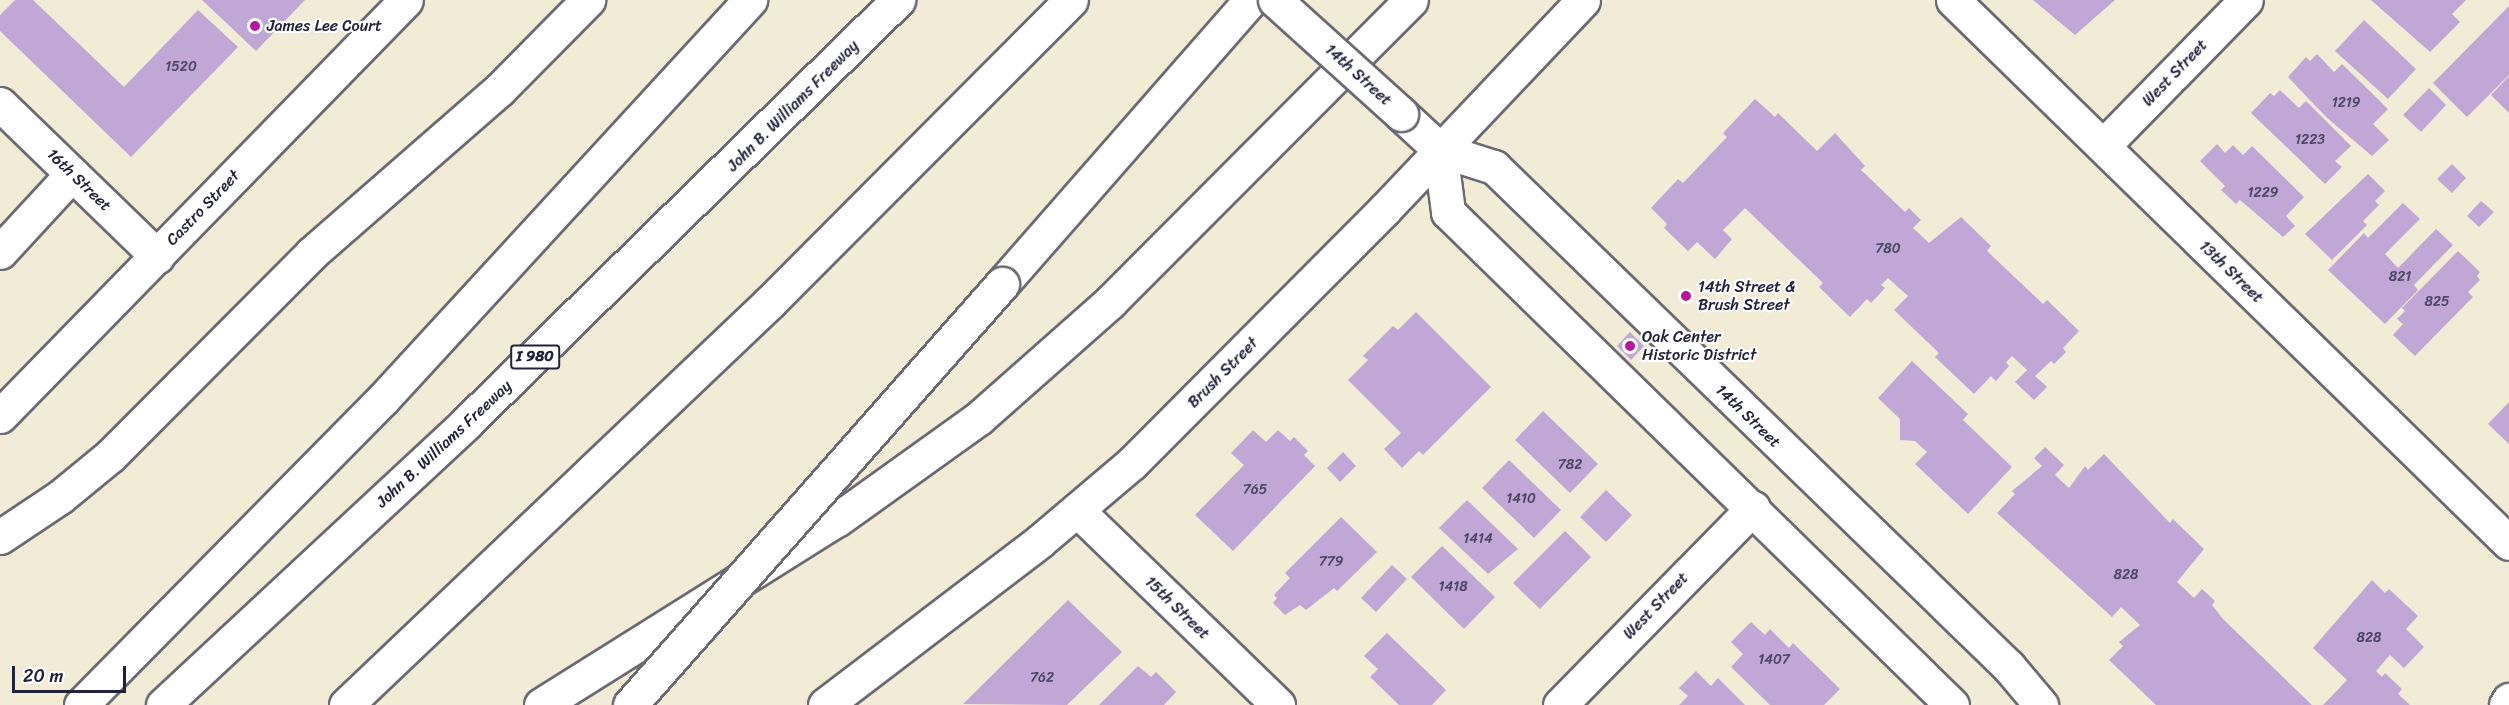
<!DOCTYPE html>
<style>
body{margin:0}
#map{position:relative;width:2509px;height:705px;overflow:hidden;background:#f2ecd7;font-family:Sriracha,sans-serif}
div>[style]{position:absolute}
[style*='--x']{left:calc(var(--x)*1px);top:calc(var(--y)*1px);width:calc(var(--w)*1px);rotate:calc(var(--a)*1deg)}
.building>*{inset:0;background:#c1a7d5}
.roads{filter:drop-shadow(2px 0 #6b6972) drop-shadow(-2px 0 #6b6972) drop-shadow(0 2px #6b6972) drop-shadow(0 -2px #6b6972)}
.minor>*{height:33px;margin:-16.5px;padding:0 16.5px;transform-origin:16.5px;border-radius:16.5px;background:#fff}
.major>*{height:33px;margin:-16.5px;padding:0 16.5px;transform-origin:16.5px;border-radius:16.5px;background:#fff}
.highway>*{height:33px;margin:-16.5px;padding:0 16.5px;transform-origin:16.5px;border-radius:16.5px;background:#fff}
.bridges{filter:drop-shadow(2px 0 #6b6972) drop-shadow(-2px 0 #6b6972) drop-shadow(0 2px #6b6972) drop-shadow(0 -2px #6b6972)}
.major-bridge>*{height:33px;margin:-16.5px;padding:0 16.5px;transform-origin:16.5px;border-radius:16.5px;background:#fff}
.highway-bridge>*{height:33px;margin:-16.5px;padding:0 16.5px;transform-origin:16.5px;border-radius:16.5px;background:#fff}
.dots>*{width:16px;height:16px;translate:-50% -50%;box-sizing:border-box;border:3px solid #fff;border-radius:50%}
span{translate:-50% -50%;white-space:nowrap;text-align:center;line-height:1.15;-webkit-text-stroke:4.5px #fff;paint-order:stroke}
.number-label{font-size:14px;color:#4a4362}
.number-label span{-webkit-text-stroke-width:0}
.shield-label span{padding:2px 4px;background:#fff;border:2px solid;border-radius:4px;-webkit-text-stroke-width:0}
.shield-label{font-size:15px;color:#22223b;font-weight:700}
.poi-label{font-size:16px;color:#22223b}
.left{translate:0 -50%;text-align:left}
.street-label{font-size:16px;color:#22223b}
.scale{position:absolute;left:12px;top:666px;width:114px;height:27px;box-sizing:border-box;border:3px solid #22223b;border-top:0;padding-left:8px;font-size:18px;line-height:21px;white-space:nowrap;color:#22223b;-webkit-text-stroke:4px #fff;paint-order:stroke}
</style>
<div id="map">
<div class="building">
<div style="clip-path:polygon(15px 0,33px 0,124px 87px,198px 10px,238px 47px,131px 157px,0 31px,0 15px)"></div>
<div style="clip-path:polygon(202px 0,305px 0,256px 51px)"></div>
<div style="clip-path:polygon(2033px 0,2115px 0,2075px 35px)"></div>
<div style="clip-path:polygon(2371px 0,2466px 0,2452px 14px,2460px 22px,2430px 52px)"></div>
<div style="clip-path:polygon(2509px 6px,2509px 75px,2467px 117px,2433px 83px)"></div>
<div style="clip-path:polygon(2364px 20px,2416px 69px,2388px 99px,2335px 51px)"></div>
<div style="clip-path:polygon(2317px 54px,2334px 72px,2342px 64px,2388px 109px,2373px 124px,2389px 140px,2372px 156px,2326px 117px,2288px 77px,2306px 57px,2310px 61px)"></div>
<div style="clip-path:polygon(2509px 76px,2509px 113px,2491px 95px)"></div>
<div style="clip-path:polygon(2429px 88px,2446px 105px,2421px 132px,2403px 115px)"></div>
<div style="clip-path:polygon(2280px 90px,2299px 108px,2306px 101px,2351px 146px,2335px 161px,2342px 167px,2325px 184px,2251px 113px,2270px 93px,2274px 96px)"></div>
<div style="clip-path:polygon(1755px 99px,1775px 117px,1778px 113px,1817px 151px,1835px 133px,1865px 166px,1861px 170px,1905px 212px,1909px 208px,1921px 220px,1913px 228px,1929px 243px,1961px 217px,1991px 246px,1987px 251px,2043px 304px,2047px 300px,2079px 331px,2063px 348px,2066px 352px,2054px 364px,2051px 361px,2035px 376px,2047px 387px,2034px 400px,2015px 382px,2027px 370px,2012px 356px,2006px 362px,2009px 366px,1996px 381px,1991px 376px,1974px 394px,1935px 357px,1939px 353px,1894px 310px,1908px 296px,1888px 278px,1881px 285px,1885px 288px,1871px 303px,1867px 299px,1850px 317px,1819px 287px,1823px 283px,1745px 208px,1723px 230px,1732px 239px,1715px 259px,1697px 242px,1688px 251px,1664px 228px,1667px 224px,1651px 208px,1678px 179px,1683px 183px,1727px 137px,1723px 133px)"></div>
<div style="clip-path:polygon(2217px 144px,2225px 153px,2233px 145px,2243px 155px,2252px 146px,2304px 197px,2286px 216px,2295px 226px,2283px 237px,2240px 200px,2236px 204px,2221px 190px,2225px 186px,2200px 161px)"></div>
<div style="clip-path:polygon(2452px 164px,2466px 178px,2452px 193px,2437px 179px)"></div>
<div style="clip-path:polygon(2368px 174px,2385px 191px,2375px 201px,2379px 205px,2363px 221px,2367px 225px,2332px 260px,2305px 234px)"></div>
<div style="clip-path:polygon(2481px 201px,2494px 212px,2479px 227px,2467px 216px)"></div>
<div style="clip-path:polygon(2403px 203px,2420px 219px,2385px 254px,2398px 268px,2436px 229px,2453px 245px,2414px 285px,2418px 290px,2385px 324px,2328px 270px,2364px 233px,2368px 238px)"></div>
<div style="clip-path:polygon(2458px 251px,2480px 272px,2477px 276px,2480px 280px,2468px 292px,2473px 297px,2415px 356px,2393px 335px,2403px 324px,2397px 319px,2405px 311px,2402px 308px)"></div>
<div style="clip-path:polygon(1416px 312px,1491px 387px,1423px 455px,1419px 451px,1402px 468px,1384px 449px,1401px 433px,1348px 380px,1368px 360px,1363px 356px,1393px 326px,1398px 330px)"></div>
<div style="clip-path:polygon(1630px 332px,1644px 346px,1631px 360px,1617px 346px)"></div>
<div style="clip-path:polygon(1912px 361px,1968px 414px,1963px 420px,2012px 467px,1968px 514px,1915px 464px,1927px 452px,1915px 441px,1900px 440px,1900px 419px,1878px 398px)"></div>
<div style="clip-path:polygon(2509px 402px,2509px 444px,2488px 424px)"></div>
<div style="clip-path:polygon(1543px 411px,1598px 464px,1570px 493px,1515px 440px)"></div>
<div style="clip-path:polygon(1253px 430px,1266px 442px,1278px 430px,1290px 441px,1294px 437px,1308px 451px,1304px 455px,1315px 466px,1233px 551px,1195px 515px,1244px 465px,1231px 453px)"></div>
<div style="clip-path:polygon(2045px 447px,2064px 465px,2055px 475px,2069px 488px,2085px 466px,2088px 470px,2104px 454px,2170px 523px,2173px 519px,2204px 549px,2177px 582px,2194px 598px,2202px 589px,2215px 601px,2212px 605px,2224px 620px,2312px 705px,2156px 705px,2109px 660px,2123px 646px,2119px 642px,2140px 625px,2121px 607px,2112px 617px,1997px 513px,2015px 494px,2012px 491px,2042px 466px,2034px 458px)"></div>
<div style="clip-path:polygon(1343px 452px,1356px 466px,1340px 482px,1327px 468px)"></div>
<div style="clip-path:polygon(1509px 460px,1561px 510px,1534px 538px,1482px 488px)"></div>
<div style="clip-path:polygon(1606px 490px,1632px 515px,1606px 542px,1580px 517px)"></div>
<div style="clip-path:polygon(1467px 500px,1518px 549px,1488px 574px,1439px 528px)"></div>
<div style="clip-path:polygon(1341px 517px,1377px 552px,1337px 591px,1334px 588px,1306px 610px,1300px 605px,1285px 615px,1273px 603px,1277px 598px,1274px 595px,1290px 578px,1285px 573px)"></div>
<div style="clip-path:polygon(1565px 531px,1591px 557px,1540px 609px,1513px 583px)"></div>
<div style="clip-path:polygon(1442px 546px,1495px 597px,1464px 629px,1411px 577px)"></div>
<div style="clip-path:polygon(1392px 565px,1407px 579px,1376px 612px,1361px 598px)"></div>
<div style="clip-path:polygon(2372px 580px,2385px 593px,2389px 589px,2418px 616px,2406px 629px,2424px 647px,2404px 668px,2390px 655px,2376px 671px,2382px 677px,2385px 673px,2402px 689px,2398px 694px,2410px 705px,2323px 705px,2347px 680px,2313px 648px)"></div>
<div style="clip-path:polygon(1068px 600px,1122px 652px,1067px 705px,963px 704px)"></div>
<div style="clip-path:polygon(1751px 622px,1765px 635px,1770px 629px,1789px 648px,1793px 643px,1840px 689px,1824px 705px,1770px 705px,1731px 667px,1743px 654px,1731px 642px)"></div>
<div style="clip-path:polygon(1387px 633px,1446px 690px,1432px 705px,1399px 705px,1370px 677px,1378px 669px,1364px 656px)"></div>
<div style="clip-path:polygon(1138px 666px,1151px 677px,1156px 672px,1176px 692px,1164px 705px,1099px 705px)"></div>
<div style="clip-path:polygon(1696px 671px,1711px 686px,1718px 678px,1745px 705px,1679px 705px,1688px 696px,1679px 688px)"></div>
</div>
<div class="roads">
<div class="minor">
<div style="--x:1953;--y:0;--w:777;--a:44.32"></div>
<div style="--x:0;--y:104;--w:219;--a:44.1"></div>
<div style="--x:2103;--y:146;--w:204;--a:-45.6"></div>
<div style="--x:0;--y:252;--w:106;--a:-47.3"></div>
<div style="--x:0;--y:416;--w:581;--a:-45.7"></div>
<div style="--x:1077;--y:510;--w:280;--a:44.1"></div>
<div style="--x:825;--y:705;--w:270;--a:-37.3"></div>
<div style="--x:1040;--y:541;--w:121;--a:-40.3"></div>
<div style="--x:1132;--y:463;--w:357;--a:-45.1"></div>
<div style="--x:1384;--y:210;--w:289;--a:-46.5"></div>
<div style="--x:1560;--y:705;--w:276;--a:-45.6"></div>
</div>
<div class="major">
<div style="--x:1401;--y:114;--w:53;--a:42.7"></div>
<div style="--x:1440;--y:150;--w:57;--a:17.5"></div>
<div style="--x:1494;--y:167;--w:718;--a:44.15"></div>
<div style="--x:2009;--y:667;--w:50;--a:49.9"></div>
<div style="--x:1440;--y:150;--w:63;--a:82.6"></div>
<div style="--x:1448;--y:212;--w:705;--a:44.37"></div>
<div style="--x:2506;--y:705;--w:6;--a:-59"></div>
</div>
<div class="highway">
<div style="--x:1002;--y:284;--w:378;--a:-48.8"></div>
<div style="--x:0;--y:537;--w:72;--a:-33.7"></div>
<div style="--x:60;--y:497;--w:65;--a:-39.4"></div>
<div style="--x:110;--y:456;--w:286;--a:-45.1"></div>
<div style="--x:312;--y:253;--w:248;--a:-41.1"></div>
<div style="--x:499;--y:90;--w:127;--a:-45.3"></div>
<div style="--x:81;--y:705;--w:429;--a:-45.4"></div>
<div style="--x:382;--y:400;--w:544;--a:-47.39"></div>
<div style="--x:163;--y:705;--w:414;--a:-42.9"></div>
<div style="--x:466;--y:423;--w:605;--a:-44.4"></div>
<div style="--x:346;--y:705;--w:585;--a:-43.55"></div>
<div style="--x:770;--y:302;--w:426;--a:-45.1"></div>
<div style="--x:541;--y:705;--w:350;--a:-32.1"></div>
<div style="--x:838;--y:519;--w:173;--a:-35.6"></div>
<div style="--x:979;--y:418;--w:175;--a:-41.5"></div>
<div style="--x:1110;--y:302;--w:426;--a:-45.1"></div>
</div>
</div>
<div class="bridges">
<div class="major-bridge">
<div style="--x:1275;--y:0;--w:170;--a:42.1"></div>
</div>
<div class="highway-bridge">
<div style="--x:630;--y:705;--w:562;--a:-48.54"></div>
</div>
</div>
<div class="dots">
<div style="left:255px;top:26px;background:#b5179e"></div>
<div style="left:1686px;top:296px;background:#b5179e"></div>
<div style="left:1630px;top:346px;background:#b5179e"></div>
</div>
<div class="number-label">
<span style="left:181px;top:67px">1520</span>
<span style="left:2346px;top:103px">1219</span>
<span style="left:2310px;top:140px">1223</span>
<span style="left:2263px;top:193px">1229</span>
<span style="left:1888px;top:249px">780</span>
<span style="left:2400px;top:277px">821</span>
<span style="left:2437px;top:302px">825</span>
<span style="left:1570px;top:465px">782</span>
<span style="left:1255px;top:490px">765</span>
<span style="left:1521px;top:499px">1410</span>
<span style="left:1478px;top:539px">1414</span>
<span style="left:1331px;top:562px">779</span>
<span style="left:2126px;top:575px">828</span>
<span style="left:1453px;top:587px">1418</span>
<span style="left:2369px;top:638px">828</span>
<span style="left:1774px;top:660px">1407</span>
<span style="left:1042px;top:678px">762</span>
</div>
<div class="shield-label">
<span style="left:535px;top:357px">I 980</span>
</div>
<div class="poi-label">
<span class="left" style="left:267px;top:26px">James Lee Court</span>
<span class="left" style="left:1698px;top:296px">14th Street &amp;<br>Brush Street</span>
<span class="left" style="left:1642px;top:346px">Oak Center<br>Historic District</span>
</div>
<div class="street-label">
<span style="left:2175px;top:73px;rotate:-46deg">West Street</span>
<span style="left:1358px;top:75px;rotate:42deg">14th Street</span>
<span style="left:793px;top:106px;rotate:-45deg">John B. Williams Freeway</span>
<span style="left:79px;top:180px;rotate:44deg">16th Street</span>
<span style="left:203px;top:208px;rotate:-46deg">Castro Street</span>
<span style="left:2231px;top:272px;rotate:44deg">13th Street</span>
<span style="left:1223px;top:373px;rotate:-45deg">Brush Street</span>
<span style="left:1748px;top:416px;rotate:44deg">14th Street</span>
<span style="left:444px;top:444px;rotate:-43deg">John B. Williams Freeway</span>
<span style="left:1656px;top:606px;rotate:-46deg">West Street</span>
<span style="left:1177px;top:608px;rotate:44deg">15th Street</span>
</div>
<div class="scale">20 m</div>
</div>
